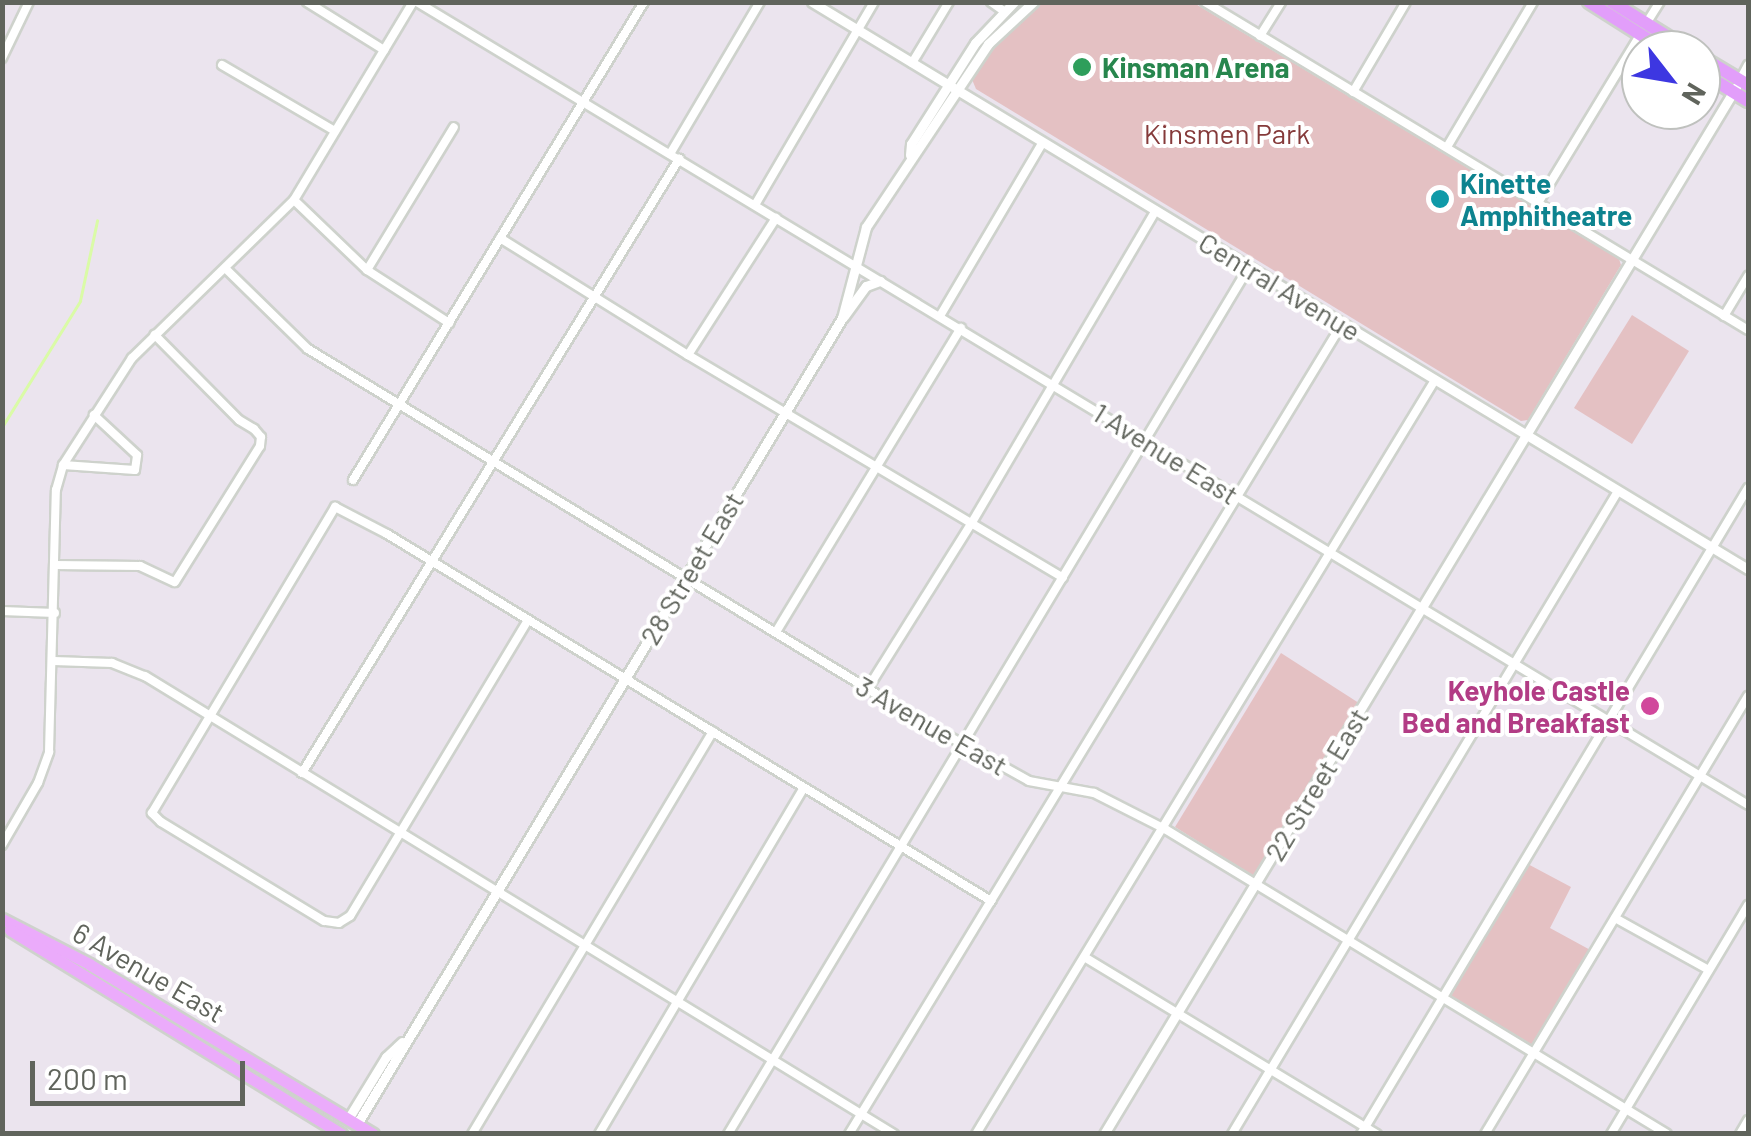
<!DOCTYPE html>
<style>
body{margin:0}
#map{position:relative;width:1751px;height:1136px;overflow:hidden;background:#ebe4ee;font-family:Barlow,sans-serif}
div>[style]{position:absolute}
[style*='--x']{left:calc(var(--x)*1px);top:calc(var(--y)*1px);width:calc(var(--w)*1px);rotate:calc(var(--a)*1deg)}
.green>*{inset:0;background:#e4c1c3}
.stream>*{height:2.5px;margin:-1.25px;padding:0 1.25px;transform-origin:1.25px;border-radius:1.25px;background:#dafba7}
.roads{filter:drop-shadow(2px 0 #ced2cc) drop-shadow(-2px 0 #ced2cc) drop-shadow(0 2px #ced2cc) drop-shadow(0 -2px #ced2cc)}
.minor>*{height:8px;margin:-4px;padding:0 4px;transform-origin:4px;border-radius:4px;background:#fff}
.tertiary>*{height:9px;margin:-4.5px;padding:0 4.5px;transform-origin:4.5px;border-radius:4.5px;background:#fff}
.primary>*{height:11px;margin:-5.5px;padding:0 5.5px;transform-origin:5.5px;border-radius:5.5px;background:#ebabfb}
.trunk>*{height:12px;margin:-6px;padding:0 6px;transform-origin:6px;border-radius:6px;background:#e29efa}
.dots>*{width:28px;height:28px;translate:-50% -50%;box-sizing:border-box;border:5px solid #fff;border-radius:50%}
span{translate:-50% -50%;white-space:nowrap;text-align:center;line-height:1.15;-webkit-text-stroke:8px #fff;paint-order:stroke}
.leisure-label{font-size:28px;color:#27864d;font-weight:700}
.left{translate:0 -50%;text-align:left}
.park-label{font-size:28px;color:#853a3a}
.culture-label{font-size:28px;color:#0d838f;font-weight:700}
.street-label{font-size:28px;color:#60645c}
.hotel-label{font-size:28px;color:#b23c85;font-weight:700}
.right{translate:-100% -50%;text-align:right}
.frame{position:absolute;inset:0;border:5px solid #60645c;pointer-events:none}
.north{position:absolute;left:1621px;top:30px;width:100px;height:100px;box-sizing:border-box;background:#fff;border:2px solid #bfc1be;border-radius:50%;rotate:121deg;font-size:28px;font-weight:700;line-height:40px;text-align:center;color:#60645c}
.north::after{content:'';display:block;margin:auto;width:35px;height:45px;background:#3d37e1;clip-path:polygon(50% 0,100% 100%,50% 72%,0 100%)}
.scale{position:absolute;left:30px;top:1061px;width:215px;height:45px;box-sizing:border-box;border:5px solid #60645c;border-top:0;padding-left:12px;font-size:30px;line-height:35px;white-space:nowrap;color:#60645c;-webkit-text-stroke:8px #fff;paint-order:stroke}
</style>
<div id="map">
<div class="green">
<div style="clip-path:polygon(1039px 3px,1194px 3px,1619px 259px,1621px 265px,1528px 420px,1521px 421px,976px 89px,971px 77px,986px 53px)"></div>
<div style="clip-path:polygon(1632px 315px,1689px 351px,1632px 444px,1574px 408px)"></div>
<div style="clip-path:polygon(1281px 653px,1362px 705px,1258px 879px,1175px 827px)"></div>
<div style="clip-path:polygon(1524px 862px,1571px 887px,1550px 928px,1594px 952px,1534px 1051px,1443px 997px)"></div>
</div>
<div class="stream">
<div style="--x:2;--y:427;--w:148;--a:-58.2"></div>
<div style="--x:80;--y:301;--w:82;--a:-78"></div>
</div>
<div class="roads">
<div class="minor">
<div style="--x:307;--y:2;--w:91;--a:31.9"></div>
<div style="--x:417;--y:2;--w:1554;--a:31.1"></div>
<div style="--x:991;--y:2;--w:16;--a:35"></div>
<div style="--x:1205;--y:2;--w:634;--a:31.13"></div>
<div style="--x:1646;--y:24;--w:26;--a:-58"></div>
<div style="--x:1260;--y:36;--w:40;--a:-58"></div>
<div style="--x:2;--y:58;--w:62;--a:-64.3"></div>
<div style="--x:912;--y:63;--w:71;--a:-58.8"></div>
<div style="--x:222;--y:65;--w:131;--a:30.3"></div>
<div style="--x:1740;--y:80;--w:17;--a:-62"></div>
<div style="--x:1353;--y:92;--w:104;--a:-59.5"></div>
<div style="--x:1447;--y:147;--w:169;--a:-59.3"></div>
<div style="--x:670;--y:154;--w:177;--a:-59.4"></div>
<div style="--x:294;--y:200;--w:101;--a:43.8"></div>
<div style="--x:367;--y:270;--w:98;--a:32.9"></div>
<div style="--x:1538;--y:203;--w:197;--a:-58.7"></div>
<div style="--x:755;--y:205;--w:235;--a:-59.6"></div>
<div style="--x:500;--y:238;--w:221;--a:31.9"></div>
<div style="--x:688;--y:355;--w:436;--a:30.7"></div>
<div style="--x:225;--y:268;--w:116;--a:44.3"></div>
<div style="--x:308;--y:349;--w:711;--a:31.25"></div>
<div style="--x:916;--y:718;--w:129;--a:29.1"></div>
<div style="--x:1029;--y:781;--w:66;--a:10.5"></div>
<div style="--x:1094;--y:793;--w:80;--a:26.9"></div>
<div style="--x:1165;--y:829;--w:587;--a:31.28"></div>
<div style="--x:367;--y:270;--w:167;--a:-58.7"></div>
<div style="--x:940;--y:316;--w:202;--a:-59.4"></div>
<div style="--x:1724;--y:316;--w:47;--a:-59"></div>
<div style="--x:688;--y:355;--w:163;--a:-57.3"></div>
<div style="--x:63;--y:465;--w:72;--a:4"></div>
<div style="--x:135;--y:470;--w:15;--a:-82"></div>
<div style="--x:137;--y:455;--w:59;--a:-137.1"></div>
<div style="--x:353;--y:480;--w:560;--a:-58.67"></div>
<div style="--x:55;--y:565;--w:85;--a:0.7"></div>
<div style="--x:140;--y:566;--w:38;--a:25"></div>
<div style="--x:175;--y:582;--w:160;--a:-58"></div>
<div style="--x:260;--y:446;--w:9;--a:-84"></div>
<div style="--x:261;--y:437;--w:11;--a:-131"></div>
<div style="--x:254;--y:429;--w:17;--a:-149"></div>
<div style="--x:239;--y:420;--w:120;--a:-134.7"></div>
<div style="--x:2;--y:611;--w:53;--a:2.2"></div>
<div style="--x:528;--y:620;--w:345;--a:121"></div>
<div style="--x:350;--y:916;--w:13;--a:148"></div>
<div style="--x:339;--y:923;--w:15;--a:-172"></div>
<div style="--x:324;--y:921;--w:191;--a:-148.7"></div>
<div style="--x:161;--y:822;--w:13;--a:-135"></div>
<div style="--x:152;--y:813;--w:357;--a:-59.1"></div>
<div style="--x:335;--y:507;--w:59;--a:27.4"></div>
<div style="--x:387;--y:534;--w:707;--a:31.28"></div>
<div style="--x:776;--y:632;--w:356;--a:-58.7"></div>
<div style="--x:54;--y:661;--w:58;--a:2"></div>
<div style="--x:112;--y:663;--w:35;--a:22"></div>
<div style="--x:145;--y:676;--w:878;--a:31.45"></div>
<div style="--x:868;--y:688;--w:194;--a:-57.9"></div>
<div style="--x:971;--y:524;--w:364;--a:-59.5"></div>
<div style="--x:302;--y:773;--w:721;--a:-58.45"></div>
<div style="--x:2;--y:845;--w:72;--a:-59.9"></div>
<div style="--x:38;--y:783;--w:33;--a:-70"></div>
<div style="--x:49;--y:752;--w:262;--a:-88.5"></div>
<div style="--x:56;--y:490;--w:26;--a:-74"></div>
<div style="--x:63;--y:465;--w:127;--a:-57.2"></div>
<div style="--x:132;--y:358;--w:226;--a:-44.3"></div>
<div style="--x:294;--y:200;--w:231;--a:-59"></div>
<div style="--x:1615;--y:918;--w:107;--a:29"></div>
<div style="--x:1086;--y:958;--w:340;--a:31.2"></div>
<div style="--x:472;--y:1134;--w:469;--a:-59.1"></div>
<div style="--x:599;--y:1134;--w:402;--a:-59.4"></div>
<div style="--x:728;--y:1134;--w:1011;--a:-59"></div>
<div style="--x:849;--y:1134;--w:948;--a:-58.67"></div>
<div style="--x:976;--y:1134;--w:883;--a:-58.67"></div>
<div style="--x:1232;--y:1134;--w:750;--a:-59.02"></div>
<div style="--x:1361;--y:1134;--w:753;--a:-59.08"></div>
<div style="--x:1485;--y:1134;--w:511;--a:-59.02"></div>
<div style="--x:1611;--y:1134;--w:267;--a:-59.1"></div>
<div style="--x:1740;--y:1134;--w:16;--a:-60"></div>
</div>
<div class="tertiary">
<div style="--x:812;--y:2;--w:1094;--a:31.21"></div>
<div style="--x:910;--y:155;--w:11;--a:-85"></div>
<div style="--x:911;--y:144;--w:120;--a:-57.6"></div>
<div style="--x:975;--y:43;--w:57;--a:-46.4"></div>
<div style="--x:844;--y:316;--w:37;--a:-54"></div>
<div style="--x:866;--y:286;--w:15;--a:-20"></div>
<div style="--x:348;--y:1119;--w:73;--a:-58.5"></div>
<div style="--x:386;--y:1057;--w:22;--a:-43"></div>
<div style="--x:357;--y:1124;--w:941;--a:-58.96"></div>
<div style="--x:842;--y:318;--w:94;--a:-75.2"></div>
<div style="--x:866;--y:227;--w:220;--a:-56.3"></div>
<div style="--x:988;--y:44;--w:62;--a:-43"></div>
<div style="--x:1104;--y:1134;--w:1223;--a:-58.88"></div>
</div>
<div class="primary">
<div style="--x:2;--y:919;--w:98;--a:27.3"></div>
<div style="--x:89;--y:964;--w:331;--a:30.9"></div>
<div style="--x:10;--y:930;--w:389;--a:31.6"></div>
</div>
<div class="trunk">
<div style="--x:1589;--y:2;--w:90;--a:32.3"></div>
<div style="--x:1612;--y:2;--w:91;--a:31.9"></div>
<div style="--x:1701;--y:57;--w:55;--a:30.8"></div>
<div style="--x:1701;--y:72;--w:55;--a:31.7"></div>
</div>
</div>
<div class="dots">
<div style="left:1082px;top:67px;background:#2e9e5b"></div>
<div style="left:1440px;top:199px;background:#0f9aa8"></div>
<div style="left:1650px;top:706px;background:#d1479c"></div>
</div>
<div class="leisure-label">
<span class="left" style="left:1102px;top:67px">Kinsman Arena</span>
</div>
<div class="park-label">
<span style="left:1227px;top:133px">Kinsmen Park</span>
</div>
<div class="culture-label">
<span class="left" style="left:1460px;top:199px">Kinette<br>Amphitheatre</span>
</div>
<div class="street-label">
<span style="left:1280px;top:286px;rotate:31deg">Central Avenue</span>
<span style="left:1166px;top:453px;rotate:32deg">1 Avenue East</span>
<span style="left:691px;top:568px;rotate:-59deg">28 Street East</span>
<span style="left:932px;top:725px;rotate:30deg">3 Avenue East</span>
<span style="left:1316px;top:784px;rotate:-59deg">22 Street East</span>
<span style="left:149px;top:972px;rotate:30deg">6 Avenue East</span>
</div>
<div class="hotel-label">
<span class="right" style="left:1630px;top:706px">Keyhole Castle<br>Bed and Breakfast</span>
</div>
<div class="frame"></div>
<div class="north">N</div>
<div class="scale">200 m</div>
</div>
